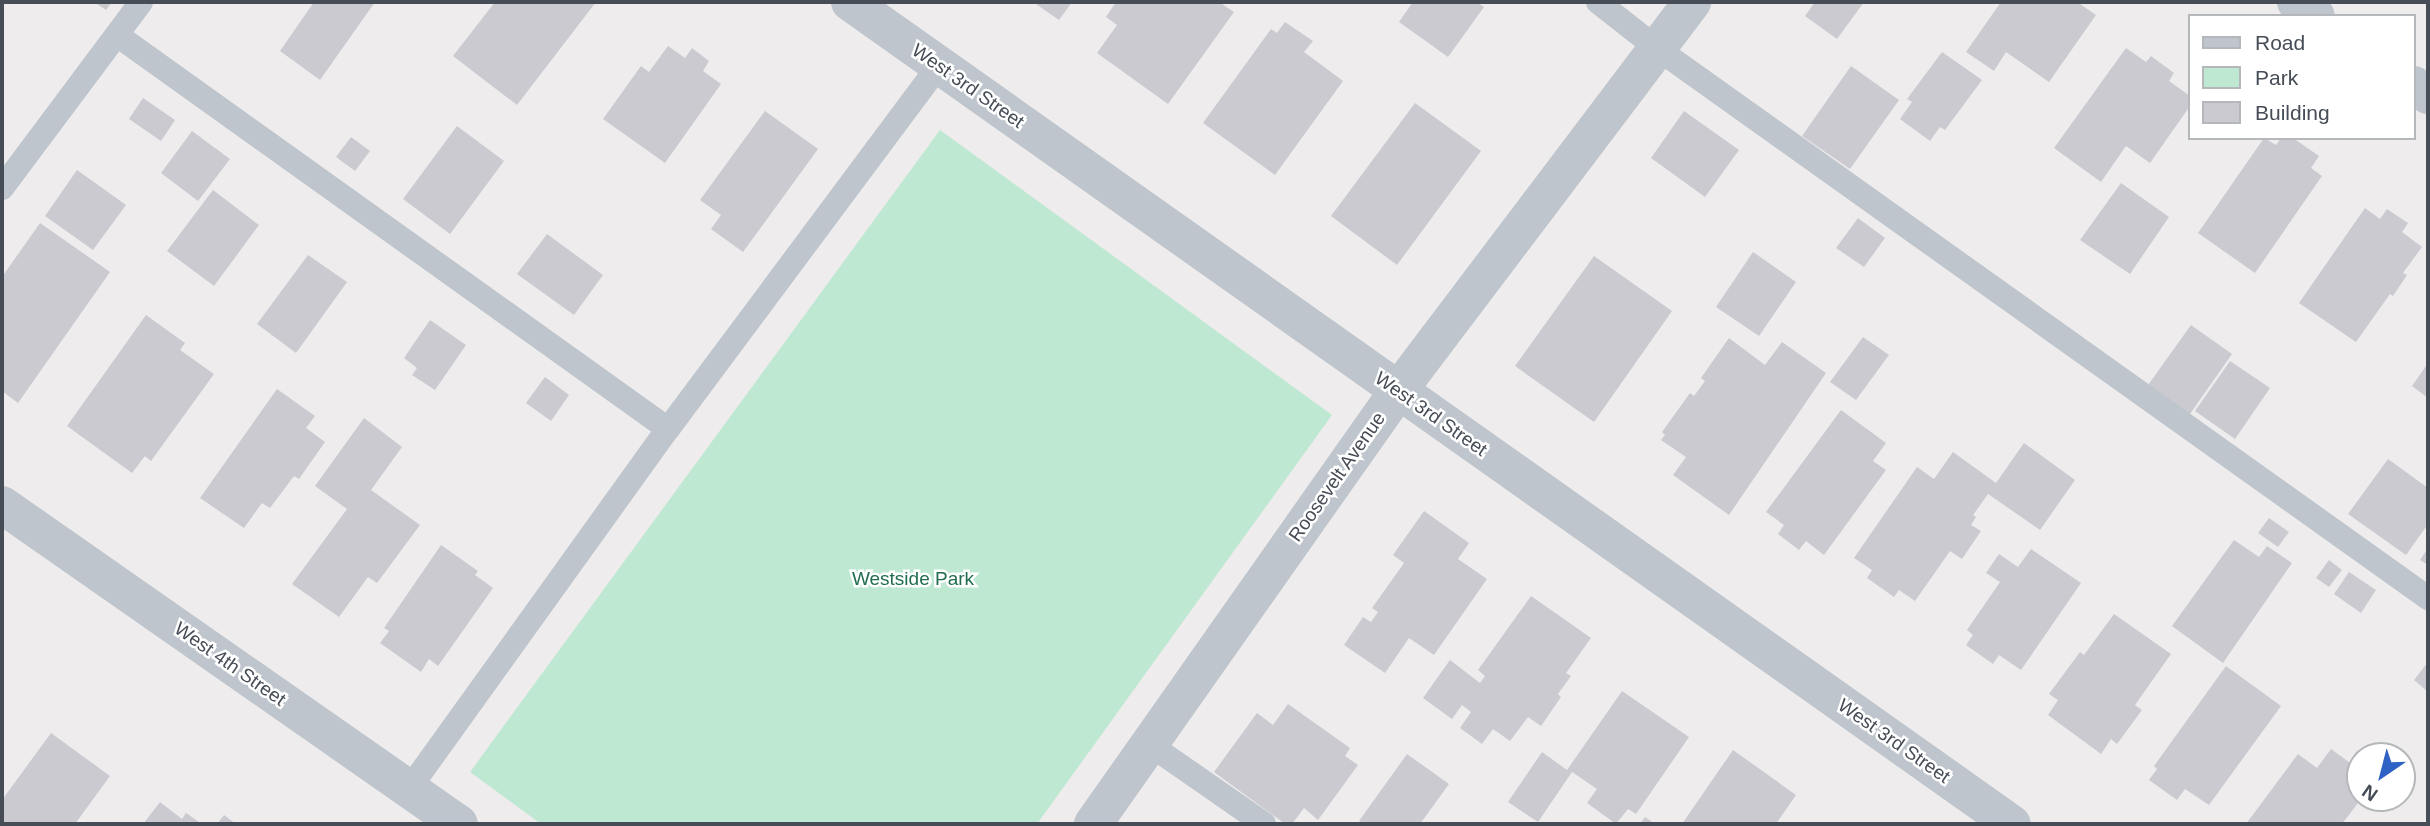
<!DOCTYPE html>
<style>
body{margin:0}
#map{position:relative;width:2430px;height:826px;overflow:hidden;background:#eeecec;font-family:Helvetica,sans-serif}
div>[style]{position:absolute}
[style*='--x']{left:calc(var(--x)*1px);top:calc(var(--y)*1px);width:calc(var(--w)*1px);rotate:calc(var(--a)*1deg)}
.green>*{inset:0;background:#bee8d2}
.building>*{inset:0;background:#cacad0}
.lane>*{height:24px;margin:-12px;padding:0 12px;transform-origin:12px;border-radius:12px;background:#bec5cc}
.street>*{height:38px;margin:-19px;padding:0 19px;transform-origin:19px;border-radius:19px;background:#bec5cc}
span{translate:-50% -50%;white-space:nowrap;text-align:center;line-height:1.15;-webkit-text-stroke:5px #fff;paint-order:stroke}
.street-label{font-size:19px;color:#464d56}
.park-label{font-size:19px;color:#216d4f}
.frame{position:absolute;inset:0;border:4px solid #464d56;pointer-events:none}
.legend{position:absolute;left:2188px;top:14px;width:228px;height:126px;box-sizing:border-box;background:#fff;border:2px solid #b5b8bb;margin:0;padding:9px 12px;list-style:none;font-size:21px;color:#464d56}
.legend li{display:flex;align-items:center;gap:14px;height:35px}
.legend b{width:35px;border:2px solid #b5b8bb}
.north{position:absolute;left:2346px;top:742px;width:70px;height:70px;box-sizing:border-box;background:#fff;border:2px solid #b5b8bb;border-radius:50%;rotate:215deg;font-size:19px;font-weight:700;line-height:28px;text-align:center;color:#464d56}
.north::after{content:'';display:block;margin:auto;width:24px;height:32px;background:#2f62c5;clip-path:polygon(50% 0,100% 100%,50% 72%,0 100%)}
</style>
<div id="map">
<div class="green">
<div style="clip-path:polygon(940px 130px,1332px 415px,1037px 824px,541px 824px,470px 772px)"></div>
</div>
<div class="building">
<div style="clip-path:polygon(94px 2px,112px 2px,106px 10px)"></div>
<div style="clip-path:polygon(314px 2px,375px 2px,320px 80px,280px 51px)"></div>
<div style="clip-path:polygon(495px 2px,596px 2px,517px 105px,453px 56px)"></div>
<div style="clip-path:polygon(1033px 2px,1072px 2px,1059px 20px)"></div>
<div style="clip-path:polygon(1116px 2px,1219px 2px,1234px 12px,1168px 104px,1097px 53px,1117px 25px,1106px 17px)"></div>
<div style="clip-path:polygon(1413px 2px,1477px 2px,1484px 7px,1448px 57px,1399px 22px)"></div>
<div style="clip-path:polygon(1815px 2px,1864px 2px,1837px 39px,1805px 16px)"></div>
<div style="clip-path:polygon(2001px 2px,2077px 2px,2096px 15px,2049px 82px,2006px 52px,1994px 71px,1966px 52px)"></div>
<div style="clip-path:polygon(1285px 22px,1313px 41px,1304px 52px,1343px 81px,1275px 175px,1203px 123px,1271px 29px,1277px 33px)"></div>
<div style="clip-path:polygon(668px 46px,685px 58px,692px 48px,709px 61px,703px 71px,721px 84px,665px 163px,603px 119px,641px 66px,649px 72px)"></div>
<div style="clip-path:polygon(2126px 48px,2146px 62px,2151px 56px,2174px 73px,2169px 81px,2190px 96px,2190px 106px,2150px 163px,2126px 146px,2101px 182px,2054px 148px)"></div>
<div style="clip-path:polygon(1942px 52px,1982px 80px,1945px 130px,1940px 127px,1930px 141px,1900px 119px,1912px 102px,1907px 99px)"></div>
<div style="clip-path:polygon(1851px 66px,1899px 100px,1850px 169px,1802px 136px)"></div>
<div style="clip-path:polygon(143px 98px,175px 120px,161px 141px,129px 119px)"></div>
<div style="clip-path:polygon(1415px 103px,1481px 151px,1397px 265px,1331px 216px)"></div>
<div style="clip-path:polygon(765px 111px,818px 149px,743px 252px,711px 229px,721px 215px,700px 200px)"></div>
<div style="clip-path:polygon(1684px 111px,1739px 150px,1705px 197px,1651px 158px)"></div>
<div style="clip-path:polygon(457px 126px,504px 161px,450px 234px,403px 199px)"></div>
<div style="clip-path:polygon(192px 131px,230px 159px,198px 201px,161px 173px)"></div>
<div style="clip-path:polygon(351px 137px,370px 151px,355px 171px,336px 157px)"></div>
<div style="clip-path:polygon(2264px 138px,2276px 145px,2281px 138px,2293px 138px,2319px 156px,2311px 168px,2322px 176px,2255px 273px,2198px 233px)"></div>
<div style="clip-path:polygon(77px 170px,126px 205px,93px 250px,45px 216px)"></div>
<div style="clip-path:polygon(2121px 183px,2169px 217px,2130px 274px,2080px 240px)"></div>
<div style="clip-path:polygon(213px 190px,259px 225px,214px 286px,167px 251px)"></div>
<div style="clip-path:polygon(2365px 208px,2380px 219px,2387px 209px,2408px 223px,2402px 232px,2422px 247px,2403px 273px,2407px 275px,2393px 296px,2390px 294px,2356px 342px,2299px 303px)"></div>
<div style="clip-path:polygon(1858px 218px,1885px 238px,1864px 267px,1836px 248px)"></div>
<div style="clip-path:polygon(40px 223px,110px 272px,18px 403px,2px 391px,2px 277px)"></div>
<div style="clip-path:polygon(547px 234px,603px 275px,574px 315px,517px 274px)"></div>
<div style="clip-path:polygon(1753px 252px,1796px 282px,1759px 336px,1716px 307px)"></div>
<div style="clip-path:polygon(308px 255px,347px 282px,296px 353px,257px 324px)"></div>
<div style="clip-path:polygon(1594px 256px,1672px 311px,1594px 422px,1515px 366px)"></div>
<div style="clip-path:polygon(146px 315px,185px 343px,180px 350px,214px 374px,151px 461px,145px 456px,132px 473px,67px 426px)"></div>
<div style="clip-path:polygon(430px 320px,466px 345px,435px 390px,412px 375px,417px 368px,404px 358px)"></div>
<div style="clip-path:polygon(2191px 325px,2232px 354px,2190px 414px,2148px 385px)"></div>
<div style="clip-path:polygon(1863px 337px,1889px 355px,1856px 400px,1830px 382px)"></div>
<div style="clip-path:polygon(1729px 338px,1765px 365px,1782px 342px,1826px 373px,1729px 515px,1673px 475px,1686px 457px,1661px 440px,1665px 435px,1662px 432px,1690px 393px,1694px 396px,1705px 381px,1701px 378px)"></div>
<div style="clip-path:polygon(2230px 361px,2270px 388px,2235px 439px,2195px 411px)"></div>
<div style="clip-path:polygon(2428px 363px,2428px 398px,2412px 386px)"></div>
<div style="clip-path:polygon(545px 377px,569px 395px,551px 421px,526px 403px)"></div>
<div style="clip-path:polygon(277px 389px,315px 416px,306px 428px,325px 442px,299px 479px,294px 476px,270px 508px,262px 503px,244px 528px,200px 498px)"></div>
<div style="clip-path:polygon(1841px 410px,1886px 443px,1873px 461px,1886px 470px,1824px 555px,1806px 541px,1799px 550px,1778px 534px,1784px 525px,1766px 512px)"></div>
<div style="clip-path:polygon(364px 418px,402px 447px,371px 490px,420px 525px,377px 583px,368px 577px,339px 617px,292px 584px,347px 509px,315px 486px)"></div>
<div style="clip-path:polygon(2024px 443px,2075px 480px,2040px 530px,1988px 494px,1973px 515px,1976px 517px,1971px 525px,1981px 531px,1962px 559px,1950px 551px,1915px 601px,1899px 590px,1894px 597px,1867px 578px,1872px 570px,1854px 558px,1917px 467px,1934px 479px,1953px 452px,1996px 483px)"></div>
<div style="clip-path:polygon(2388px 459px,2428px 488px,2428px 524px,2406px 555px,2348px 514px)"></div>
<div style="clip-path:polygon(1424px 511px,1469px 543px,1458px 559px,1487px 579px,1434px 655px,1409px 638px,1385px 673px,1344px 645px,1363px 617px,1371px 622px,1378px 612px,1372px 608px,1404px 563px,1393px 555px)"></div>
<div style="clip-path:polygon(2269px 518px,2289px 532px,2278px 547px,2258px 533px)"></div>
<div style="clip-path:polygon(2234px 540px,2259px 557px,2267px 546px,2292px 563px,2223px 663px,2172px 626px)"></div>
<div style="clip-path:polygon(441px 545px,478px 571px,475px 575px,493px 588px,438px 666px,429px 659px,421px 672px,380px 643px,389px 631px,384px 628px)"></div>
<div style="clip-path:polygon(2428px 548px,2428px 565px,2420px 560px)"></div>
<div style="clip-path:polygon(2031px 549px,2081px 583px,2021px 670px,1999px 655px,1993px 664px,1966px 645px,1973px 635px,1967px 630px,2000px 582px,1986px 573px,1999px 554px,2018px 567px)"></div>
<div style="clip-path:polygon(2329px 560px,2342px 570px,2329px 587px,2316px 578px)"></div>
<div style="clip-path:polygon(2349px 572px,2376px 590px,2361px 613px,2334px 594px)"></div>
<div style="clip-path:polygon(1531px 596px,1591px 638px,1566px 673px,1571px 676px,1558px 694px,1561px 697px,1541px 726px,1528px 717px,1510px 741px,1493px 729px,1482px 744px,1460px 728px,1471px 712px,1462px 705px,1452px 719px,1423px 698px,1450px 660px,1480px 683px,1485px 676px,1478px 670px)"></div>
<div style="clip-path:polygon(2114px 614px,2171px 654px,2135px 705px,2142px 710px,2117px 744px,2111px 739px,2101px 754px,2048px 715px,2058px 700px,2049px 694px,2080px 652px,2084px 655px)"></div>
<div style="clip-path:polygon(2428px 662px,2428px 692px,2414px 680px)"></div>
<div style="clip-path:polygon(2226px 666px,2281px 706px,2209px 805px,2185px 789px,2177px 800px,2149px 780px,2157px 769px,2154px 766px)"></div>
<div style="clip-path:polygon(1622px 691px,1689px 737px,1636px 814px,1628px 809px,1616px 824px,1587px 803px,1597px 789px,1572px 772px,1538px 822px,1508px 802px,1542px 752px,1567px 770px)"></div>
<div style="clip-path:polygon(1288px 704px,1350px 748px,1345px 756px,1358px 765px,1318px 820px,1304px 808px,1292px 824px,1285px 824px,1214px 772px,1257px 713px,1273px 725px)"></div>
<div style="clip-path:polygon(51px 733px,110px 776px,75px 824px,2px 824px,2px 800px)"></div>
<div style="clip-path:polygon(2331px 749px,2360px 770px,2349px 789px,2361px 799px,2342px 824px,2246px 824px,2298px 754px,2317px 768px)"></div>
<div style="clip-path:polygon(1733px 750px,1796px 795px,1776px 824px,1682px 824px)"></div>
<div style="clip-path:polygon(1407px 754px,1449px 784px,1420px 824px,1364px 824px,1359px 821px)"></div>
<div style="clip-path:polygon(160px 802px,182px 819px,186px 813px,202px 824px,143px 824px)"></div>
<div style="clip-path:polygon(224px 815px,236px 824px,217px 824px)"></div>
<div style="clip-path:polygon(1645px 817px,1655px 824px,1640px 824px)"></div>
</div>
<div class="lane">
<div style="--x:1598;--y:2;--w:76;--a:38.1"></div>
<div style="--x:1658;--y:49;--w:946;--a:35.49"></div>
<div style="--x:117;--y:35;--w:677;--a:35.57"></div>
<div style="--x:2;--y:188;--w:232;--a:-53.2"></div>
<div style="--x:1149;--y:744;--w:140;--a:34.8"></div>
<div style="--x:409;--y:789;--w:443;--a:-54.3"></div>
<div style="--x:668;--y:429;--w:454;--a:-53.3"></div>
</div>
<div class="street">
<div style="--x:850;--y:2;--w:1423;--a:35.28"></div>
<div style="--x:2296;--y:2;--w:24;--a:35"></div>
<div style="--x:2414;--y:85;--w:17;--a:36"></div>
<div style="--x:2;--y:505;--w:557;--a:34.92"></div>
<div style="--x:1093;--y:824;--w:530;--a:-54.84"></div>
<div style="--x:1398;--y:391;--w:488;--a:-52.9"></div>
</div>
<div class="street-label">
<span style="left:968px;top:86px;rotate:35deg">West 3rd Street</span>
<span style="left:1431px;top:414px;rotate:35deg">West 3rd Street</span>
<span style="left:1337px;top:477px;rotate:-55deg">Roosevelt Avenue</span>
<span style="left:230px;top:664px;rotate:35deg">West 4th Street</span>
<span style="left:1894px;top:741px;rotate:35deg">West 3rd Street</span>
</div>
<div class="park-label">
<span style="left:913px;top:579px">Westside Park</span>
</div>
<div class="frame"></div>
<ul class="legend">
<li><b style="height:9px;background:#bec5cc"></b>Road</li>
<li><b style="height:19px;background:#bee8d2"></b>Park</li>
<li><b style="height:19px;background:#cacad0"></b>Building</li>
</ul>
<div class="north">N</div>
</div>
